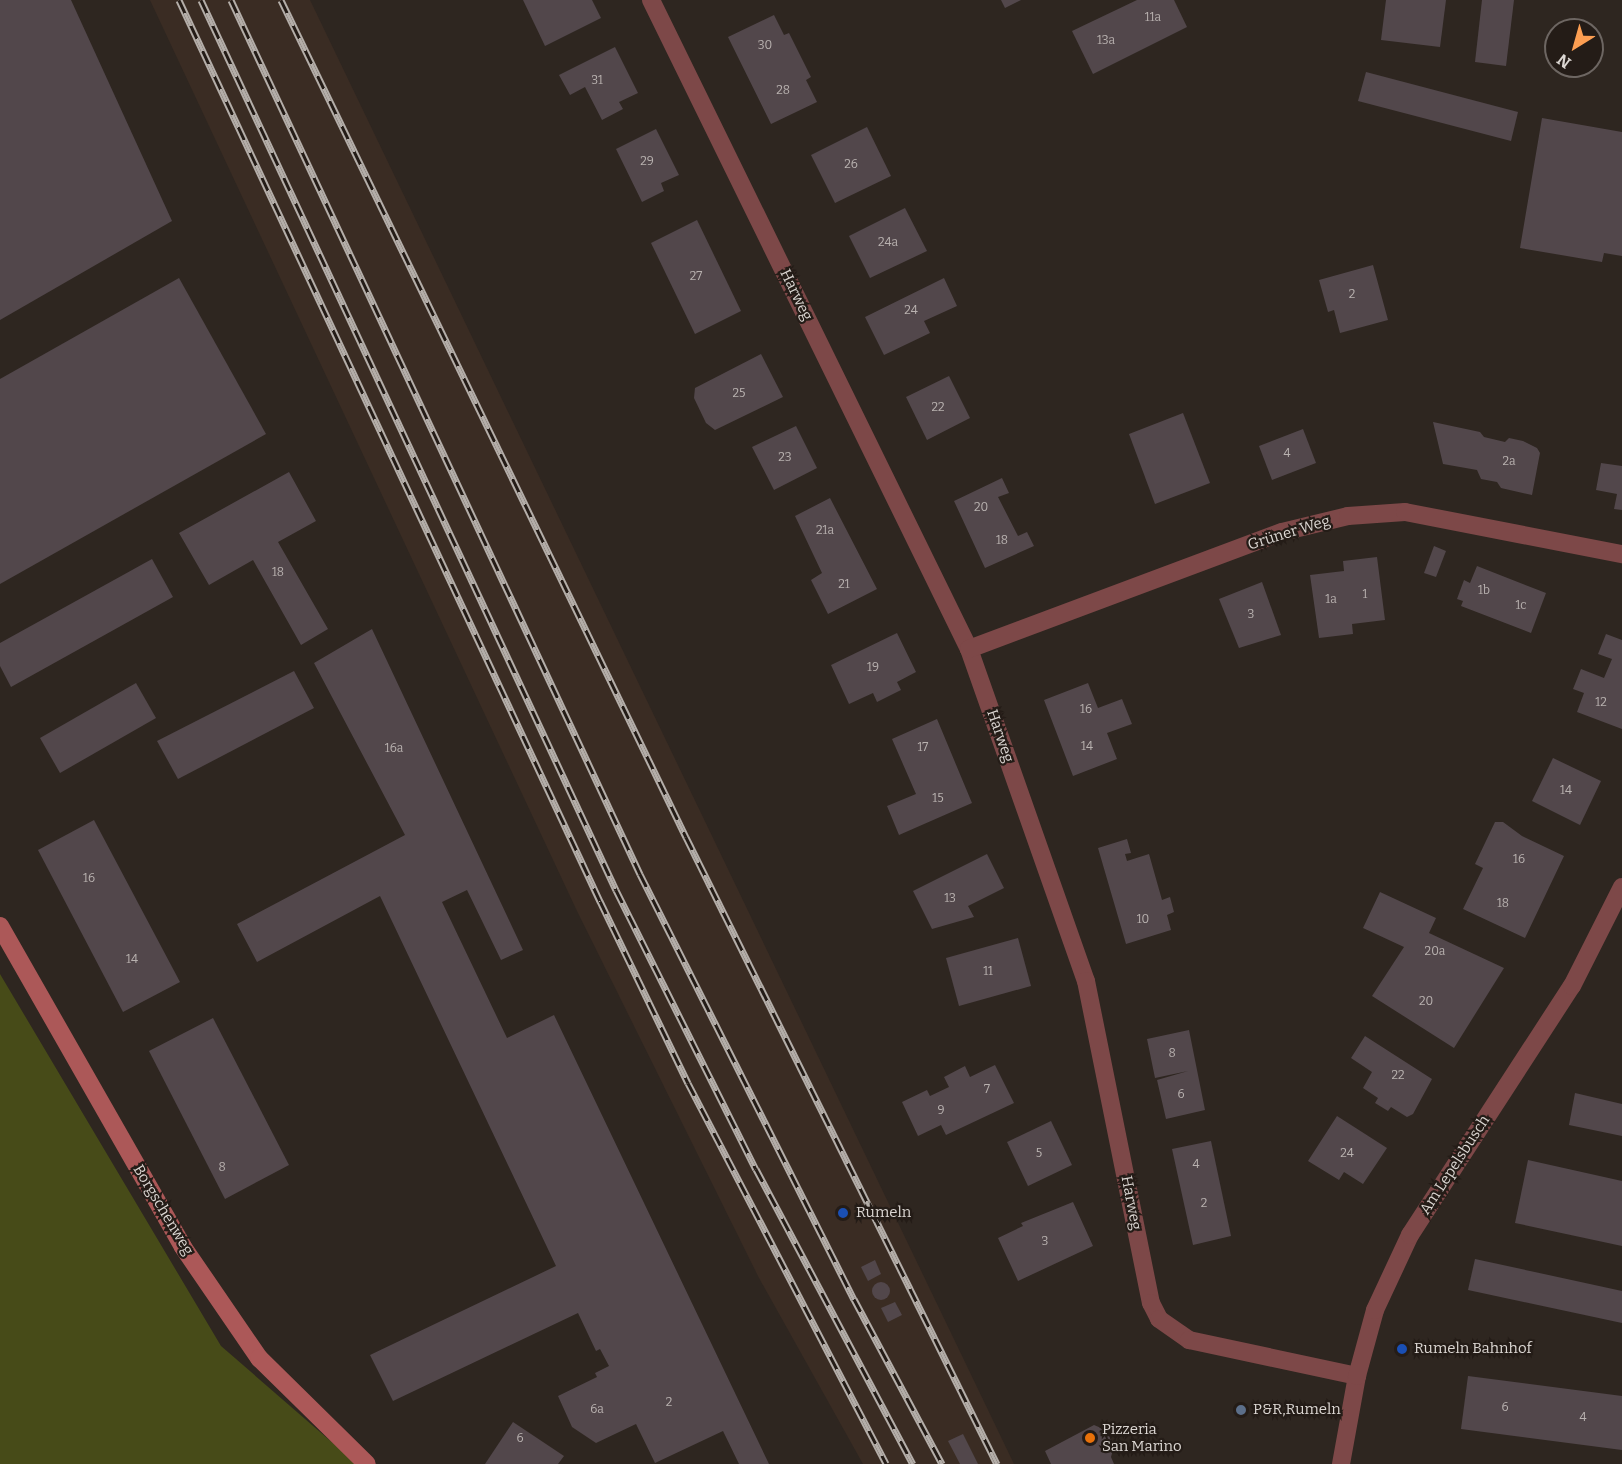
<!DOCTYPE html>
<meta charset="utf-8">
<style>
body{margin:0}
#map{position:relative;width:1622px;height:1464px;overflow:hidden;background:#2e2620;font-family:Bitter,serif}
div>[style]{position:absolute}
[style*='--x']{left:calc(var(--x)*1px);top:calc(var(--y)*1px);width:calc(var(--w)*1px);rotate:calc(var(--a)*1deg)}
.built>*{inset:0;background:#3a2c23}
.green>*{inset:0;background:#474b18}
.building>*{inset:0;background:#52474b}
.round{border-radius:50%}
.street>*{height:18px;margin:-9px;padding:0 9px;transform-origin:9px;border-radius:9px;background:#7d4848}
.secondary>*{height:18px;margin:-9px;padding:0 9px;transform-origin:9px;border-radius:9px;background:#ac5858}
.rail>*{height:7px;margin-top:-3.5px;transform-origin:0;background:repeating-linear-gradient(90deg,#241c17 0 14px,#b4aea9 0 28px);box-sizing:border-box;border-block:2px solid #b4aea9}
.dots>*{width:16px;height:16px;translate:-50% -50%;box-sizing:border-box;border:3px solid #241c17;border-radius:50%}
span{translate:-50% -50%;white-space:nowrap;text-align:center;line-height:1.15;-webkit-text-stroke:4.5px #241c17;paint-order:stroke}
.number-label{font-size:12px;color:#b9b2b0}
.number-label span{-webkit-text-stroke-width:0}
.street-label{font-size:15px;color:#dbd6d2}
.poi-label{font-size:15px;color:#dbd6d2}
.left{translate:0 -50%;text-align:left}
.north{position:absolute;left:1544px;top:18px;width:60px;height:60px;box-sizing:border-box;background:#241c17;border:2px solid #6d6662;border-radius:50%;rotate:217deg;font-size:16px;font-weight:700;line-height:24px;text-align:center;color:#dbd6d2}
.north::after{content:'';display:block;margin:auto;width:21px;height:27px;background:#fc9e52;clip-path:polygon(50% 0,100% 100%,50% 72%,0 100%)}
</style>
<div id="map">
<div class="built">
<div style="clip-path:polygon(150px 0,310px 0,1014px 1464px,863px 1464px,759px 1278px,577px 911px)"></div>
</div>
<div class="green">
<div style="clip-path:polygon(0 974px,221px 1346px,357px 1464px,0 1464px)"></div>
</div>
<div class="building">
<div style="clip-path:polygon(0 0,71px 0,172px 221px,0 320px)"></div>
<div style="clip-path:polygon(523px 0,592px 0,601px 18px,545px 46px)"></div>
<div style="clip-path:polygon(1001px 0,1021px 0,1005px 8px)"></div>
<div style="clip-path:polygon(1137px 0,1174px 0,1187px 27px,1093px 74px,1072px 31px)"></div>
<div style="clip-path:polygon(1386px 0,1446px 0,1440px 47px,1381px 40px)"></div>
<div style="clip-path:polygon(1482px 0,1514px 0,1506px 66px,1475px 62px)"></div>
<div style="clip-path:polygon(774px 15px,784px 35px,789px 33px,811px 77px,806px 80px,817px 102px,771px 124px,728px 37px)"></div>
<div style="clip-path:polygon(615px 47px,638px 93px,619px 102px,623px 109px,602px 120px,585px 87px,570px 95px,559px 75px)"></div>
<div style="clip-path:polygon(1366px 72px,1518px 112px,1511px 141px,1358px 101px)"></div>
<div style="clip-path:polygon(1542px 118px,1622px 132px,1622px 256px,1604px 253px,1602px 262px,1520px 248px)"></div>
<div style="clip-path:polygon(867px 127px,891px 176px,835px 203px,811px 155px)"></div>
<div style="clip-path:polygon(656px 129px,679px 175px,661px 183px,664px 191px,642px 202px,616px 149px)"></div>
<div style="clip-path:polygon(905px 208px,927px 251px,870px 278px,849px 236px)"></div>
<div style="clip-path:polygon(697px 220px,741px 311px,695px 334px,651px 243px)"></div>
<div style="clip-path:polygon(1373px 265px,1388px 320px,1340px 333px,1334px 310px,1328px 312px,1319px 280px)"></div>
<div style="clip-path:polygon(179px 278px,266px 434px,0 584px,0 379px)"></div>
<div style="clip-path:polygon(944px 278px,957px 306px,924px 321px,930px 333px,884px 355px,865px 317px)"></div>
<div style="clip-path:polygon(761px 354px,783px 397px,715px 430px,706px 423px,694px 398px,695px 388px)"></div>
<div style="clip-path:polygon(949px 376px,970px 418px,927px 440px,906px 397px)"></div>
<div style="clip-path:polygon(1183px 413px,1210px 483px,1155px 504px,1129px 434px)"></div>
<div style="clip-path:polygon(1433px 422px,1480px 432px,1484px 437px,1505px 442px,1509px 438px,1523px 441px,1537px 448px,1540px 453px,1532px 495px,1501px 488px,1497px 482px,1481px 479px,1477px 470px,1443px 464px)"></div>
<div style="clip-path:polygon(796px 426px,817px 468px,774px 490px,752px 447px)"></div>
<div style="clip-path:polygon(1303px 429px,1316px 463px,1272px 480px,1259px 446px)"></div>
<div style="clip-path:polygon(1601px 463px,1622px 466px,1622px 510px,1614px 509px,1617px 494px,1596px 490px)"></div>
<div style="clip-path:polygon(289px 472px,316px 521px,278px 542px,328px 629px,301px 645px,253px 560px,209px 585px,179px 533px)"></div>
<div style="clip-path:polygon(1002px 478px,1009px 493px,998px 497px,1018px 536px,1027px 532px,1034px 546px,985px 568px,954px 501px)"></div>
<div style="clip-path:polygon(830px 498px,877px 589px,828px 614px,811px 580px,822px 573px,795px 516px)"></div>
<div style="clip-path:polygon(1434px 546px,1446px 551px,1436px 577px,1424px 573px)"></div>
<div style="clip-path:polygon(1377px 557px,1385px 620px,1352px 624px,1353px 634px,1319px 638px,1310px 575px,1344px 571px,1343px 561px)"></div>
<div style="clip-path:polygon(152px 559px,173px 597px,11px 687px,0 666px,0 643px)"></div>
<div style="clip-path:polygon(1477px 566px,1546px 593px,1531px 633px,1461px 606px,1463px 601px,1457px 599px,1464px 580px,1470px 583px)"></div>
<div style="clip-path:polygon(1262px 582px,1281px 635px,1239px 648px,1219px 599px)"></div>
<div style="clip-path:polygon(372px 629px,523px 950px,501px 960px,467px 890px,442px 902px,507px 1038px,554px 1015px,769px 1464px,739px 1464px,723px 1431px,655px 1463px,636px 1424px,596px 1443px,572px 1427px,558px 1396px,597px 1377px,595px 1373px,609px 1366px,600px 1349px,596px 1351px,578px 1313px,393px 1401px,370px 1355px,556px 1266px,380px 896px,257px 962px,237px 924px,405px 835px,314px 663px)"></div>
<div style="clip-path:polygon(897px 633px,916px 672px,897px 682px,901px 690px,877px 702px,873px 693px,849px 704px,831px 665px)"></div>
<div style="clip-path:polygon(1606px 634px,1622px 640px,1622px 729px,1577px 712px,1584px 693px,1573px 689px,1581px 669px,1604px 678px,1612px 659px,1598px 654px)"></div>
<div style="clip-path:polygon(294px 671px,314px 708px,178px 779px,157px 741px)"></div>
<div style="clip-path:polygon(136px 683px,156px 718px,60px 773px,40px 738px)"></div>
<div style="clip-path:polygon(1088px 683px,1098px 708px,1122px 699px,1132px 724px,1107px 733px,1117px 759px,1073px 776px,1044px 700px)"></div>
<div style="clip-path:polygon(937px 719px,972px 803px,899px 835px,887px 806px,916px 794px,892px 739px)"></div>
<div style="clip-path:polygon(1553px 758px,1601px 781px,1580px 825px,1532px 801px)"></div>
<div style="clip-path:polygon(94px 820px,180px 982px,123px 1012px,38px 850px)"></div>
<div style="clip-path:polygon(1495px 822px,1503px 822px,1522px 836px,1564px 856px,1525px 938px,1463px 909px,1483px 868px,1475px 864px)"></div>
<div style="clip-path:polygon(1127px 839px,1131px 853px,1125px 854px,1127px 861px,1149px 854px,1162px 900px,1170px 897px,1174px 912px,1167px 915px,1171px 930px,1126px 944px,1098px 848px)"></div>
<div style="clip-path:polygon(987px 854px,1004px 888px,968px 906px,974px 917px,932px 929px,913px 891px)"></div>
<div style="clip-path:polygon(1380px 892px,1436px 918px,1429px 933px,1504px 968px,1454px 1048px,1372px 996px,1404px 947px,1363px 928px)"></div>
<div style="clip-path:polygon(1018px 938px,1031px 986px,959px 1006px,946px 958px)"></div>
<div style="clip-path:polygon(213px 1018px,289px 1165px,225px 1199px,149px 1051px)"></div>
<div style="clip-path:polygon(1189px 1030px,1205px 1110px,1166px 1119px,1157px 1080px,1188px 1071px,1155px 1078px,1147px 1039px)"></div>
<div style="clip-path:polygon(1365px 1036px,1432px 1079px,1413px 1114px,1407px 1117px,1391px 1107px,1388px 1111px,1375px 1103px,1378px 1098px,1363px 1088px,1372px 1072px,1351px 1058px)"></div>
<div style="clip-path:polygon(995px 1065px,1014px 1103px,946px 1135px,941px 1125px,918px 1136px,902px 1102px,927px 1090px,930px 1096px,949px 1087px,944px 1077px,965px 1066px,970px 1077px)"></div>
<div style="clip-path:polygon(1575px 1093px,1622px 1104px,1622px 1136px,1569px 1125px)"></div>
<div style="clip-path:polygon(1337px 1116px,1387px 1148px,1363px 1184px,1344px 1172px,1339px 1180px,1308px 1161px)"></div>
<div style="clip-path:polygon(1051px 1121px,1072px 1165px,1028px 1186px,1007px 1142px)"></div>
<div style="clip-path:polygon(1211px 1141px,1231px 1236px,1193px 1245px,1172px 1149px)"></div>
<div style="clip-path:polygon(1528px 1160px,1622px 1181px,1622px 1246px,1515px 1223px)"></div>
<div style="clip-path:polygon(1073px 1202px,1093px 1246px,1018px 1281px,998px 1238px,1023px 1226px,1021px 1223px)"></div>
<div style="clip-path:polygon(1475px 1259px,1622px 1291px,1622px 1323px,1468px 1290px)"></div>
<div style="clip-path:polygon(875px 1260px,881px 1274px,868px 1281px,861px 1267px)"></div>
<div class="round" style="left:872px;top:1282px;width:18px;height:18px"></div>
<div style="clip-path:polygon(895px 1302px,902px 1315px,888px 1322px,881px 1308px)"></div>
<div style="clip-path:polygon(1468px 1376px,1622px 1396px,1622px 1450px,1461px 1429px)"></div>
<div style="clip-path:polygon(513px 1422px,564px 1456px,558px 1464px,485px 1464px)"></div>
<div style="clip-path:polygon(1094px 1425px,1106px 1430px,1114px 1446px,1111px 1457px,1114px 1464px,1051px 1464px,1045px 1451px)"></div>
<div style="clip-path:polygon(963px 1434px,978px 1464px,960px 1464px,948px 1441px)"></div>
</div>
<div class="street">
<div style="--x:651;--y:0;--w:723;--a:63.9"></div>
<div style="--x:969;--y:649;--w:352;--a:70.6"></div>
<div style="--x:1086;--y:981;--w:328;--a:78.6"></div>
<div style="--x:1151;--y:1303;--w:18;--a:63"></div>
<div style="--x:1159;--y:1319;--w:37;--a:35"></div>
<div style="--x:1189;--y:1340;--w:172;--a:12.1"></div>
<div style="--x:969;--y:649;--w:334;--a:-20.5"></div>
<div style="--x:1282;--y:532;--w:68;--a:-13.6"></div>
<div style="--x:1348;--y:516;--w:57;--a:-4"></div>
<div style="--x:1405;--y:512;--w:221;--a:11"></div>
<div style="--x:1341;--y:1464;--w:89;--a:-79.7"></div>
<div style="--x:1357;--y:1376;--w:68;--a:-74.7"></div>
<div style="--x:1375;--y:1310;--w:83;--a:-65"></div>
<div style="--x:1410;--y:1235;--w:297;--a:-57"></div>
<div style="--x:1572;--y:986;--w:111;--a:-63.2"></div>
</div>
<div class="secondary">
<div style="--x:0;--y:926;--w:369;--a:60.3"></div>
<div style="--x:183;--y:1247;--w:135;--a:55.6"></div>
<div style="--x:259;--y:1358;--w:151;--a:44.5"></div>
</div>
<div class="rail">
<div style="--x:179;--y:0;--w:995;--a:64.96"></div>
<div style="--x:600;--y:901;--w:202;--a:64.2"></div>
<div style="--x:688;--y:1083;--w:429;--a:62.5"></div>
<div style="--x:201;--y:0;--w:982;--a:65"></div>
<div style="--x:616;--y:890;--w:312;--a:63.4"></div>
<div style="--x:756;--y:1169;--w:334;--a:62"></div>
<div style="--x:231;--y:0;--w:965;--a:64.92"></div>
<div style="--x:640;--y:874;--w:476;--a:63.3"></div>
<div style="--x:854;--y:1299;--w:187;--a:61.9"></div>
<div style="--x:281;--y:0;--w:930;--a:64.18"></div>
<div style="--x:686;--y:837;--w:700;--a:63.62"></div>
</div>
<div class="dots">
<div style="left:843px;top:1213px;background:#1a4fb4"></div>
<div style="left:1402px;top:1349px;background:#1a4fb4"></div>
<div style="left:1241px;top:1410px;background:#5c6f8a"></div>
<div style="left:1090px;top:1438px;background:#e8710a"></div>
</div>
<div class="number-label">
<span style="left:1153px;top:18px">11a</span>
<span style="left:1106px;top:41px">13a</span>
<span style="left:765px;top:46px">30</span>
<span style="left:597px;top:81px">31</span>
<span style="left:783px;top:91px">28</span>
<span style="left:647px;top:162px">29</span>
<span style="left:851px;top:165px">26</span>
<span style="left:888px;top:243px">24a</span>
<span style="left:696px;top:277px">27</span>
<span style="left:1352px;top:295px">2</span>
<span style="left:911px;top:311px">24</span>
<span style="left:739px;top:394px">25</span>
<span style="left:938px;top:408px">22</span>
<span style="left:1287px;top:454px">4</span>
<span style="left:785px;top:458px">23</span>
<span style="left:1509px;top:462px">2a</span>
<span style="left:981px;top:508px">20</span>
<span style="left:825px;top:531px">21a</span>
<span style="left:1002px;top:541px">18</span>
<span style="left:278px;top:573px">18</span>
<span style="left:844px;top:585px">21</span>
<span style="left:1484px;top:591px">1b</span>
<span style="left:1365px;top:595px">1</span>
<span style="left:1331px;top:600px">1a</span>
<span style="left:1521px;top:606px">1c</span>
<span style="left:1251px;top:615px">3</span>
<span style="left:873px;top:668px">19</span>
<span style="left:1601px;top:703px">12</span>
<span style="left:1086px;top:710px">16</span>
<span style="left:1087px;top:747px">14</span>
<span style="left:923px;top:748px">17</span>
<span style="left:394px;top:749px">16a</span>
<span style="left:1566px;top:791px">14</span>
<span style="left:938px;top:799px">15</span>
<span style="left:1519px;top:860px">16</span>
<span style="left:89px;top:879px">16</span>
<span style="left:950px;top:899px">13</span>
<span style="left:1503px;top:904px">18</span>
<span style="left:1143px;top:920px">10</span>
<span style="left:1435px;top:952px">20a</span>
<span style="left:132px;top:960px">14</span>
<span style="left:988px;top:972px">11</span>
<span style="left:1426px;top:1002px">20</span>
<span style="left:1172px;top:1054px">8</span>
<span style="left:1398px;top:1076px">22</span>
<span style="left:987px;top:1090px">7</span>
<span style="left:1181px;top:1095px">6</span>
<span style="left:941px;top:1111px">9</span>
<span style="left:1039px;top:1154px">5</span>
<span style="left:1347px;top:1154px">24</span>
<span style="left:1196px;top:1165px">4</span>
<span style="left:222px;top:1168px">8</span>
<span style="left:1204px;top:1204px">2</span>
<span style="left:1045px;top:1242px">3</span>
<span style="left:669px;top:1403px">2</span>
<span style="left:1505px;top:1408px">6</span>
<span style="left:597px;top:1410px">6a</span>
<span style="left:1583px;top:1418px">4</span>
<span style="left:520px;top:1439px">6</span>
</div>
<div class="street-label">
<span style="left:796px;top:295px;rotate:64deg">Harweg</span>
<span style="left:1289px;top:533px;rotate:-17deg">Grüner Weg</span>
<span style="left:1000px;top:736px;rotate:71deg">Harweg</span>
<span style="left:1455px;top:1165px;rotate:-57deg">Am Lepelsbusch</span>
<span style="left:1131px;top:1203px;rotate:79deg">Harweg</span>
<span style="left:163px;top:1210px;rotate:59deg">Borgschenweg</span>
</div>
<div class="poi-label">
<span class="left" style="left:856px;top:1213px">Rumeln</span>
<span class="left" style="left:1414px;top:1349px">Rumeln Bahnhof</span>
<span class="left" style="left:1253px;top:1410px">P&amp;R,Rumeln</span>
<span class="left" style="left:1102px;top:1438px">Pizzeria<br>San Marino</span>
</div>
<div class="north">N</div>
</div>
